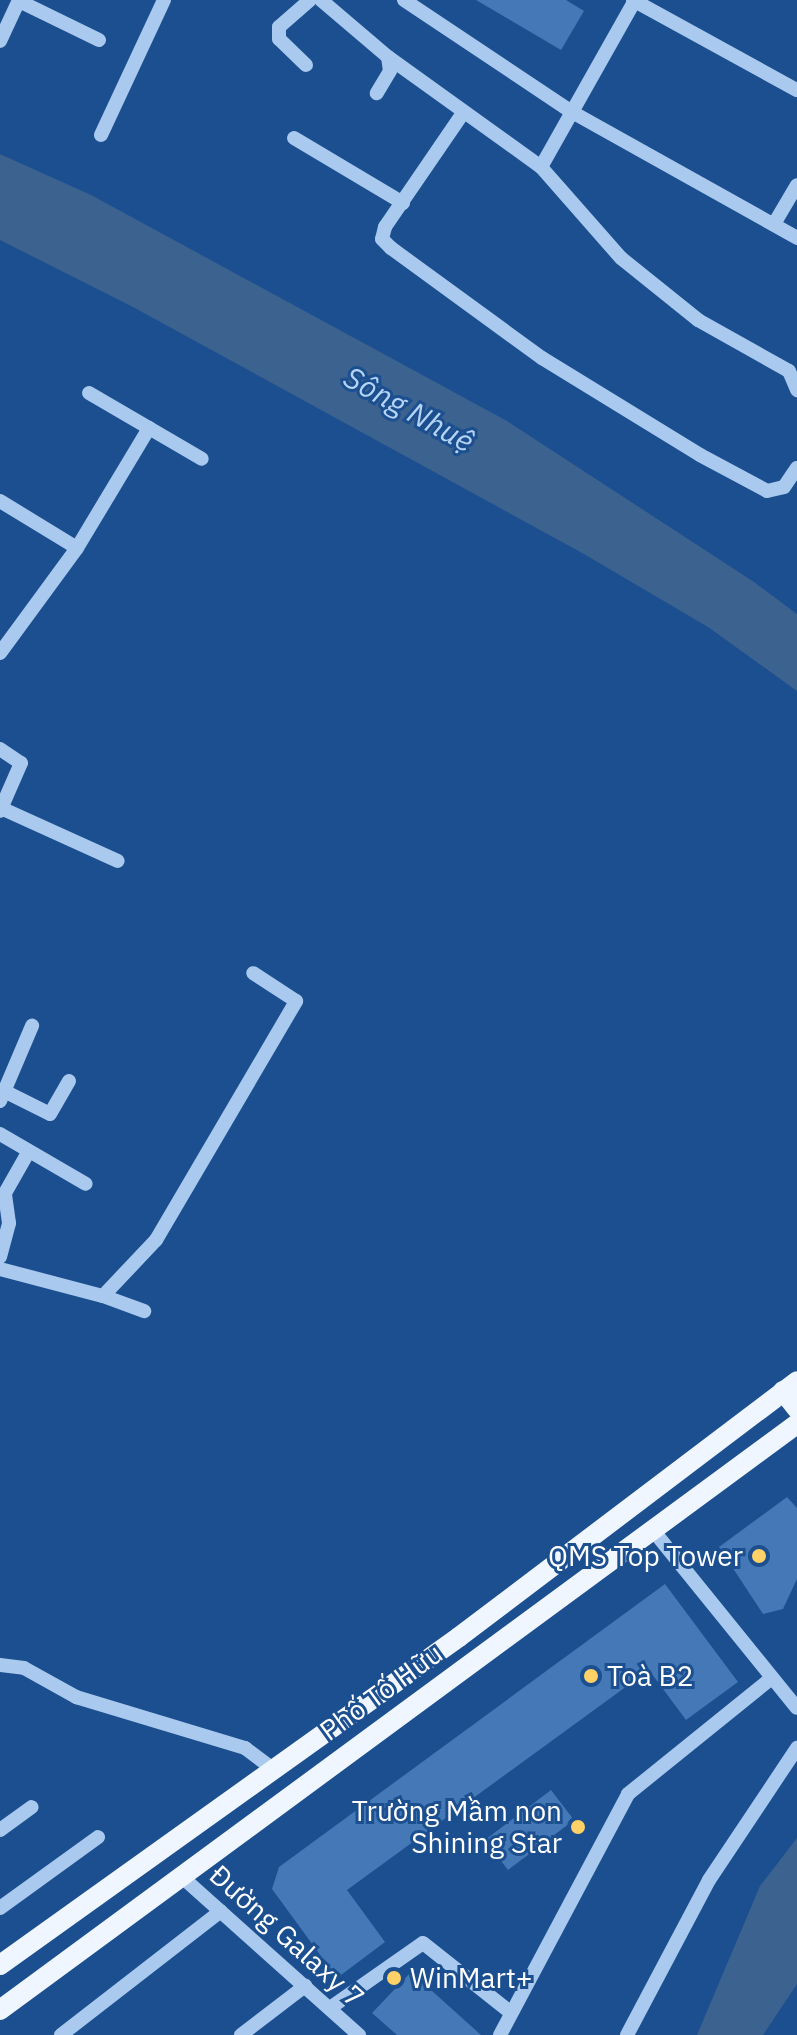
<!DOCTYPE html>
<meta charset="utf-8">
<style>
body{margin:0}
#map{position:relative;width:797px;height:2035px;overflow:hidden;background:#1b4f8f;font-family:"IBM Plex Sans",sans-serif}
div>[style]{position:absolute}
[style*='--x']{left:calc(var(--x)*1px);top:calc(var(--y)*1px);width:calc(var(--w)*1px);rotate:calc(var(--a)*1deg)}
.water>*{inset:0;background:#3c6290}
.building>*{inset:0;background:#4478b7}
.minor>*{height:14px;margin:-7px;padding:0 7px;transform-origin:7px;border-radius:7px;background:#a9c9ee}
.major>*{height:20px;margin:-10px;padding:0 10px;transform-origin:10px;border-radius:10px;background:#f0f6ff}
.dots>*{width:22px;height:22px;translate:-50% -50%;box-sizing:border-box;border:4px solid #1b4f8f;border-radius:50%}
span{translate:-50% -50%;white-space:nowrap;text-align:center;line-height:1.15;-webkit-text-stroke:6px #1b4f8f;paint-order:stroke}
.poi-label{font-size:28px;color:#fff}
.right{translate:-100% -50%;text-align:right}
.left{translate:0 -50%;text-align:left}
.street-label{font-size:28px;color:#fff}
.water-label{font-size:30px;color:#b5d3f5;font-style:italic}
</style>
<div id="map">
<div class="water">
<div style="clip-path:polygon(0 154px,91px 195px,507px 421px,754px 582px,797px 614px,797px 691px,708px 627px,584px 554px,133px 307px,0 240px)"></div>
<div style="clip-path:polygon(797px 1838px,797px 1984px,763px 2035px,697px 2035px,760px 1886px)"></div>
</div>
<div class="building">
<div style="clip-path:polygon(476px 0,566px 0,584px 11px,561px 50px)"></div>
<div style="clip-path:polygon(787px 1497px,797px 1508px,797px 1579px,783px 1609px,763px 1614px,719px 1547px)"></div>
<div style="clip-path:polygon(665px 1584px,738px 1682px,686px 1720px,649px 1670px,347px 1890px,385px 1942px,337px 1978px,272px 1889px,279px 1867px)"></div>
<div style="clip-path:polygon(551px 1790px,574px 1820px,508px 1870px,485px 1840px)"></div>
<div style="clip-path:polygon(411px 1972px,481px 2035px,397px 2035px,372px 2013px)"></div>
</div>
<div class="minor">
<div style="--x:321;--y:0;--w:88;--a:40.4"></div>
<div style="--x:388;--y:57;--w:14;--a:82"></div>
<div style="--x:390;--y:71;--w:26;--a:121"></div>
<div style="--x:404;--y:0;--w:202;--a:33.7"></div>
<div style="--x:572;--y:112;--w:258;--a:29.2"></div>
<div style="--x:633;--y:0;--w:187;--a:28.8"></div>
<div style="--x:19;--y:1;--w:89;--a:26"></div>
<div style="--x:0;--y:41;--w:45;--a:-65.1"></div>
<div style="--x:388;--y:57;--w:188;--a:35.7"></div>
<div style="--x:541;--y:167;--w:121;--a:48.7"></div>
<div style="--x:621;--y:258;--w:99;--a:38.8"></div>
<div style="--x:698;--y:320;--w:104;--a:29.3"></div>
<div style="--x:789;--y:371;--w:21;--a:67"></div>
<div style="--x:306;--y:65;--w:37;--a:-136"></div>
<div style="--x:279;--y:39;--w:12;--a:-90"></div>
<div style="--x:279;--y:27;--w:41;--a:-41.1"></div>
<div style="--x:463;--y:113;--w:138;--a:124.4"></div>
<div style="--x:385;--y:227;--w:12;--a:104"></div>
<div style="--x:382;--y:239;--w:13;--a:45"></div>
<div style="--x:391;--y:248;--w:187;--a:36.1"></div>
<div style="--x:542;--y:358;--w:185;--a:31.5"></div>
<div style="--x:700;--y:455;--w:76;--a:28.2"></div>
<div style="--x:767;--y:491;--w:17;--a:-13"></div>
<div style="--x:784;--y:487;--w:23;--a:-56"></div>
<div style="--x:101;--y:135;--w:149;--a:-65"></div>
<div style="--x:294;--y:138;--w:127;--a:30.8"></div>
<div style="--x:541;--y:167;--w:192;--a:-60.6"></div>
<div style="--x:774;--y:224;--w:45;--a:-59.5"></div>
<div style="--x:89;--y:393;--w:69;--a:30.3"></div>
<div style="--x:0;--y:501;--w:90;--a:31.4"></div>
<div style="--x:0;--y:653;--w:130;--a:-53.7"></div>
<div style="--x:77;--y:548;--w:140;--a:-59"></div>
<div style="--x:149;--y:428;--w:61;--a:30.3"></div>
<div style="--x:0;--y:749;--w:25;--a:34"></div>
<div style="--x:21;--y:763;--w:52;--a:113.6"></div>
<div style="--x:1;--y:808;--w:128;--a:24.4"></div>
<div style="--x:4;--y:1091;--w:51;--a:26.6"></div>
<div style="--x:50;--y:1114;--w:38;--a:-60"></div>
<div style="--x:0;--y:1101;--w:82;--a:-66.9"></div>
<div style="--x:0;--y:1134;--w:99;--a:30.2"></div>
<div style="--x:0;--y:1257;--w:35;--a:-75"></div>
<div style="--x:9;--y:1223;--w:30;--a:-98"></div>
<div style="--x:5;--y:1193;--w:48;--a:-60.3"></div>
<div style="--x:0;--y:1269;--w:106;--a:14.7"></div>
<div style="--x:103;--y:1296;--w:77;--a:-46.6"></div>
<div style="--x:156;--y:1240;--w:277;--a:-59.6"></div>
<div style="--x:296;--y:1001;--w:51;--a:-146.9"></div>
<div style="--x:103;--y:1296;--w:44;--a:20.1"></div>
<div style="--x:652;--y:1529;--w:230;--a:51"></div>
<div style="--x:0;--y:1665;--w:24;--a:7"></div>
<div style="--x:24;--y:1668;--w:60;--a:29.1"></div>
<div style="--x:76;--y:1697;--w:177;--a:16.8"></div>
<div style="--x:245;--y:1748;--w:36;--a:37"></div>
<div style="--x:0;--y:1830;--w:39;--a:-36"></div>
<div style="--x:181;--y:1876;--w:239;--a:41.8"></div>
<div style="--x:0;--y:1908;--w:121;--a:-35.9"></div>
<div style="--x:330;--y:2008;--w:113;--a:-35"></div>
<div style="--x:423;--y:1943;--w:111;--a:38.4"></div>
<div style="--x:61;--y:2035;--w:202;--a:-37.8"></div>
<div style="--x:241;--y:2035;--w:81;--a:-37.4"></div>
<div style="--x:500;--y:2035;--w:273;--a:-62"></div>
<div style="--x:628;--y:1794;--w:185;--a:-38.9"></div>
<div style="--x:627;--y:2035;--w:175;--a:-62.1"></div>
<div style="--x:709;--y:1880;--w:159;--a:-56.3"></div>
</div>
<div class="major">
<div style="--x:783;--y:1391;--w:23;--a:52"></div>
<div style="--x:0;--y:1965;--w:564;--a:-35.55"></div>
<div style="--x:459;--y:1637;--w:424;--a:-37.1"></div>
<div style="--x:0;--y:2010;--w:989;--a:-36.33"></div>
</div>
<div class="dots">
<div style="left:759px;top:1556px;background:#ffd166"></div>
<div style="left:591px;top:1676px;background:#ffd166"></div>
<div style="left:578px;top:1827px;background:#ffd166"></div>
<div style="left:394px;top:1978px;background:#ffd166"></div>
</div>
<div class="poi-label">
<span class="right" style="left:743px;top:1556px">QMS Top Tower</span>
<span class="left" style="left:607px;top:1676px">Toà B2</span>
<span class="right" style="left:562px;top:1827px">Trường Mầm non<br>Shining Star</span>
<span class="left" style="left:410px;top:1978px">WinMart+</span>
</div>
<div class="street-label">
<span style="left:381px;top:1692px;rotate:-36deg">Phố Tố Hữu</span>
<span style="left:287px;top:1936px;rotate:42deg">Đường Galaxy 7</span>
</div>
<div class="water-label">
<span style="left:409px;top:409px;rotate:29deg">Sông Nhuệ</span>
</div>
</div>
